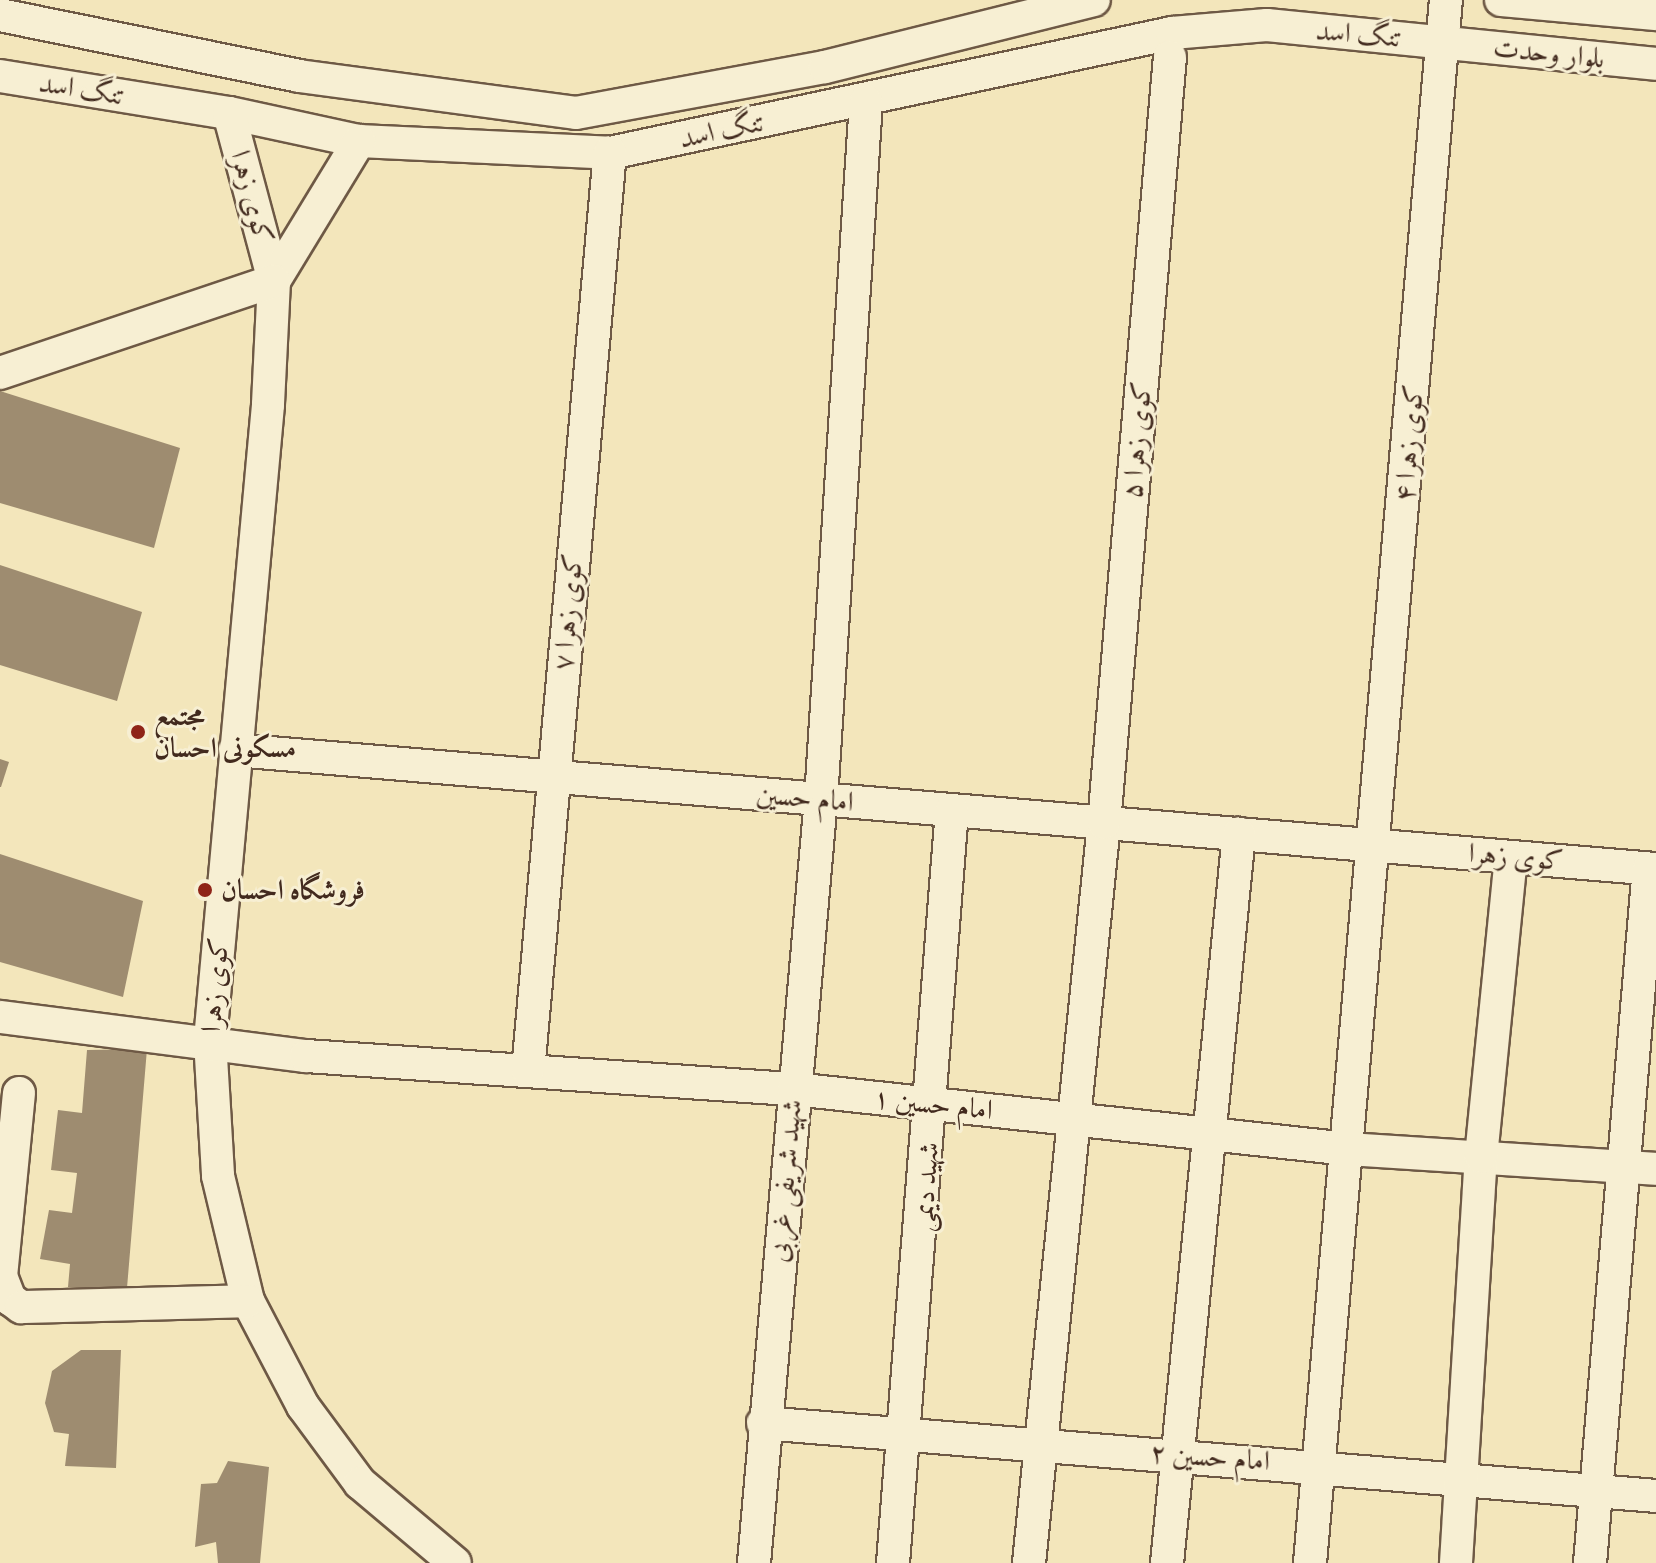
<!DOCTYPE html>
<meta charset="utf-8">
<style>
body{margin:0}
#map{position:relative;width:1656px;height:1563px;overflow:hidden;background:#f3e6bb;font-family:"IM FELL Great Primer",Amiri,serif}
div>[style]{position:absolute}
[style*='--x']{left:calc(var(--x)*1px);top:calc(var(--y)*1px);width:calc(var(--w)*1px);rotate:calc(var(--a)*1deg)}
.building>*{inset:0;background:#9e8c70}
.roads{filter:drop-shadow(2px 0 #6e5945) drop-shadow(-2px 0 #6e5945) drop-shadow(0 2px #6e5945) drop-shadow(0 -2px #6e5945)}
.minor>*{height:32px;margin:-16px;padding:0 16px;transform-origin:16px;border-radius:16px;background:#f7efd3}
.dots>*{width:22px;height:22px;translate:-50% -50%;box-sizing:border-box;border:4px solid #f7efd3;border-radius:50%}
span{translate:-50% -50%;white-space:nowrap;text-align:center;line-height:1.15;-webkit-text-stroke:6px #f7efd3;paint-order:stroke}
.street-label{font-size:28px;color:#422a1e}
.poi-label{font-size:28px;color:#422a1e;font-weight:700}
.left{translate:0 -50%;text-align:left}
</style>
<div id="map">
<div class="building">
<div style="clip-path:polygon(0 391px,180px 448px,154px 548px,0 503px)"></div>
<div style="clip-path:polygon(0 565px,142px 612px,117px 701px,0 665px)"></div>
<div style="clip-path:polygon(0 759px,9px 762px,1px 787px,0 787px)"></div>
<div style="clip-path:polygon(0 854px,143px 901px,123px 997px,0 962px)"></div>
<div style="clip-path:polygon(147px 1049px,127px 1288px,68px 1287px,70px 1264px,40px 1259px,49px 1210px,72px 1213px,77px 1173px,51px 1170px,58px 1110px,82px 1113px,87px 1050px)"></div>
<div style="clip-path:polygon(81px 1350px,121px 1350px,116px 1468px,65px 1466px,69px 1434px,54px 1432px,45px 1403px,52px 1371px)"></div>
<div style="clip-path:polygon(228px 1461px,269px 1467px,260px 1563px,218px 1563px,216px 1542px,195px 1547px,201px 1484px,217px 1483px)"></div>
</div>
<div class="roads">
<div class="minor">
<div style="--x:1501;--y:0;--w:156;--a:5.2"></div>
<div style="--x:0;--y:15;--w:305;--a:11.5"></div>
<div style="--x:299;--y:76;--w:279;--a:7.6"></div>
<div style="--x:576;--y:113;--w:253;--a:-10.5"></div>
<div style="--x:825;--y:67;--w:277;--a:-14"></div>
<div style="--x:0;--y:76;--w:232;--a:9.2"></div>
<div style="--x:229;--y:113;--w:133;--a:12.2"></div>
<div style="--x:359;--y:141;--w:251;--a:2.7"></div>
<div style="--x:610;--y:153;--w:575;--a:-12.05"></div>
<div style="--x:1172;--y:33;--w:95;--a:-4.8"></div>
<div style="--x:1267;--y:25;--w:391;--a:5.7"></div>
<div style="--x:229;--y:113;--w:174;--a:75"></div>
<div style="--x:274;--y:281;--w:124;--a:92.8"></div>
<div style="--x:268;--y:405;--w:638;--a:95.22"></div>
<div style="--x:210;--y:1040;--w:136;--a:86.6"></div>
<div style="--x:218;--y:1176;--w:129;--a:76.5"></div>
<div style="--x:248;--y:1301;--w:119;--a:62.4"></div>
<div style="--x:303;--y:1406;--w:96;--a:53.5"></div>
<div style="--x:360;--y:1483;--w:124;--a:40.1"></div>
<div style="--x:274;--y:281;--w:164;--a:-58.7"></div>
<div style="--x:0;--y:373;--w:289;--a:-18.6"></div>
<div style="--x:235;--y:750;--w:1426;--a:4.79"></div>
<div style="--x:0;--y:1017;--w:308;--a:7.3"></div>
<div style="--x:306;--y:1056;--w:489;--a:3.9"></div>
<div style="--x:794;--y:1089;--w:557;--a:6.18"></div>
<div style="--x:1348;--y:1149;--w:309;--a:3.7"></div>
<div style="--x:528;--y:1071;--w:922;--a:-84.9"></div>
<div style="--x:19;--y:1093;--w:184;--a:95.6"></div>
<div style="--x:1;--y:1276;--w:25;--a:69"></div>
<div style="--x:10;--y:1299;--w:14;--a:36"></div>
<div style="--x:21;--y:1307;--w:227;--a:-1.5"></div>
<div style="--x:763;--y:1423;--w:896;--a:4.67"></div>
<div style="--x:754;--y:1563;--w:767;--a:-84.99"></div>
<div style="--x:821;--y:799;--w:699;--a:-86.31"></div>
<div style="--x:893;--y:1563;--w:755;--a:-85.52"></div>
<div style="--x:1029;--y:1563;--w:744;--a:-84.21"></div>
<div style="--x:1104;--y:823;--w:769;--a:-85.08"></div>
<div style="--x:1167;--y:1563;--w:733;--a:-84.36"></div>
<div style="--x:1310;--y:1563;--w:1569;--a:-85.03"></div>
<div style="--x:1456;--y:1563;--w:407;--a:-86.5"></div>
<div style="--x:1481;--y:1157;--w:301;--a:-84.3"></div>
<div style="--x:1590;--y:1563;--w:697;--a:-85.15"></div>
</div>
</div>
<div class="dots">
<div style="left:138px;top:732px;background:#8f2418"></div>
<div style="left:205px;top:890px;background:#8f2418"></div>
</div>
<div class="street-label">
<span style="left:1359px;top:34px;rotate:5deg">تنگ اسد</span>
<span style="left:1549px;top:53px;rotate:6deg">بلوار وحدت</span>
<span style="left:82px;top:89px;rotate:9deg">تنگ اسد</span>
<span style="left:722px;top:130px;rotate:-12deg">تنگ اسد</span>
<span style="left:252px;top:197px;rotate:75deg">کوی زهرا</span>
<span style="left:1137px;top:440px;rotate:-85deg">کوی زهرا ۵</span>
<span style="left:1409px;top:443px;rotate:-85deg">کوی زهرا ۴</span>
<span style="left:568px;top:612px;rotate:-85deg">کوی زهرا ۷</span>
<span style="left:805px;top:798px;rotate:5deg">امام حسین</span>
<span style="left:1516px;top:857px;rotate:5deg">کوی زهرا</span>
<span style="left:215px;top:985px;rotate:-85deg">کوی زهرا</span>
<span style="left:933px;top:1104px;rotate:6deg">امام حسین ۱</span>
<span style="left:785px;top:1181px;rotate:-85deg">شهید شریفی غربی</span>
<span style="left:926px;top:1187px;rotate:-86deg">شهید دیمی</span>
<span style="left:1210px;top:1457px;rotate:4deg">امام حسین ۲</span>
</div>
<div class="poi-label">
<span class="left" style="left:154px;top:732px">مجتمع<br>مسکونی احسان</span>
<span class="left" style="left:221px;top:890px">فروشگاه احسان</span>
</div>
</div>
